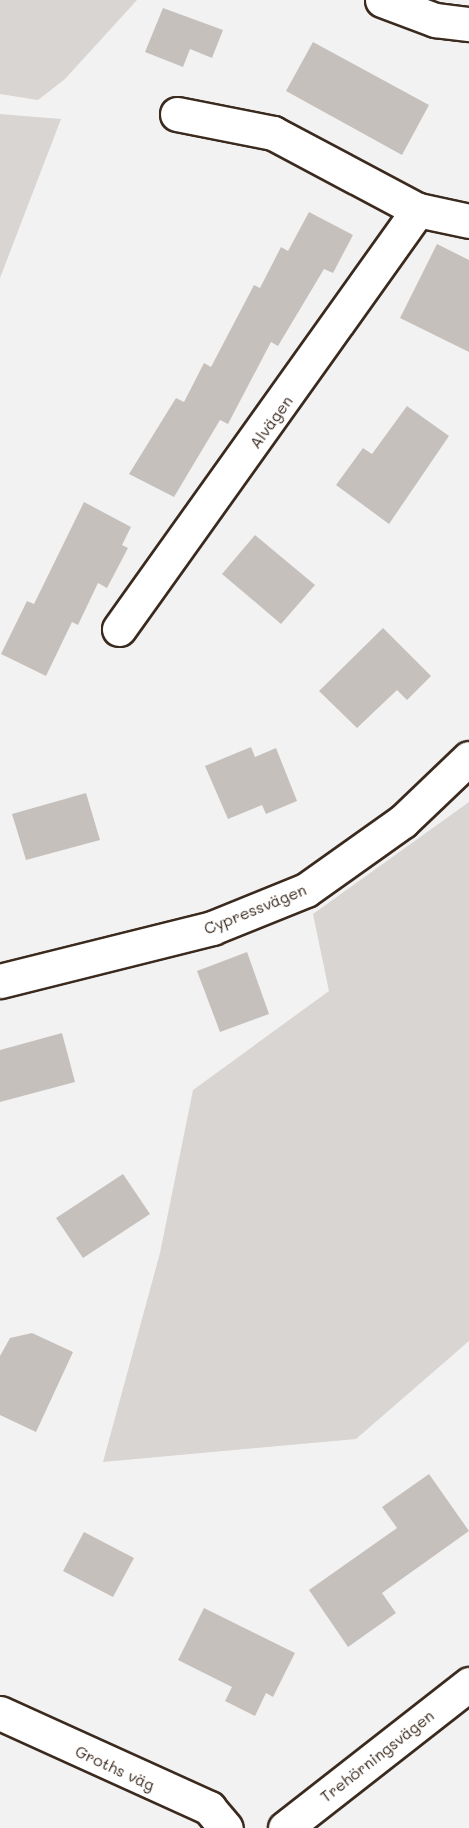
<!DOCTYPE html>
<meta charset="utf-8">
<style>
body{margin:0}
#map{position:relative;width:469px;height:1828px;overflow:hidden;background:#f3f2f2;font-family:Mali,sans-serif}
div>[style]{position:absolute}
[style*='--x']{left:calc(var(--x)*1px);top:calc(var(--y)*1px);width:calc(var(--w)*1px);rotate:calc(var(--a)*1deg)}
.green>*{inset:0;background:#d8d5d2}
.building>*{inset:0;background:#c6c0bd}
.roads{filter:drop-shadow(2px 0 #3b2a1e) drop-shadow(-2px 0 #3b2a1e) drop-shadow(0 2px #3b2a1e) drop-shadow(0 -2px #3b2a1e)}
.minor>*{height:33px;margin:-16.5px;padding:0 16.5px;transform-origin:16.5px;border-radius:16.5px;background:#fff}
span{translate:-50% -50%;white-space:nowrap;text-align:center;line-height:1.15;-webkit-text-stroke:4.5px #fff;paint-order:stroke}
.street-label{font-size:16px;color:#3b2a1e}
</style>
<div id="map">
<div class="green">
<div style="clip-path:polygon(0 0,137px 0,65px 79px,38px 100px,0 94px)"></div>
<div style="clip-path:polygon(0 114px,61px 119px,0 278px)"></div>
<div style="clip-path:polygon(469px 802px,469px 1341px,356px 1439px,103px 1462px,160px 1253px,193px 1090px,329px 991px,313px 914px)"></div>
</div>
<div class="building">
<div style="clip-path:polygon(163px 8px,223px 30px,212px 58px,190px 49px,183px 67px,145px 52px)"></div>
<div style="clip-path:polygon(313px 42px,429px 105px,402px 155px,286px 91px)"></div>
<div style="clip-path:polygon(309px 212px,353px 235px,333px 273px,324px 269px,278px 346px,271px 342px,228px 424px,220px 420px,174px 497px,129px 474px,176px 398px,184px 402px,204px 363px,211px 367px,254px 285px,260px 288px,281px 247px,288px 251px)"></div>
<div style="clip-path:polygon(437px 244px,469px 260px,469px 352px,400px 318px)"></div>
<div style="clip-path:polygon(407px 406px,449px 436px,389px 524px,336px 485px,363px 448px,372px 454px)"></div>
<div style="clip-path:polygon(84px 502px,131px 527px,122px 545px,128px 548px,107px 588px,98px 583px,78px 625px,72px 622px,46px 676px,1px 654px,27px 601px,34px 604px)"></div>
<div style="clip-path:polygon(255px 535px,315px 585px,281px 624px,222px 574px)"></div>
<div style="clip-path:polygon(383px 628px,431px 676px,407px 700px,397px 690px,357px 728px,319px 691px)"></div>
<div style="clip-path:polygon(251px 747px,255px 757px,276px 748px,297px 801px,266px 814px,262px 805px,228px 819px,205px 766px)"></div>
<div style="clip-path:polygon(86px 793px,100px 840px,26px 860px,12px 814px)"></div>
<div style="clip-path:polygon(247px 952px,269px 1014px,220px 1032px,197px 971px)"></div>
<div style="clip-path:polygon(62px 1033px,75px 1082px,0 1102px,0 1050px)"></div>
<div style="clip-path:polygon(123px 1174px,150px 1214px,83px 1258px,56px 1218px)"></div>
<div style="clip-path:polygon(32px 1333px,73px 1352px,36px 1432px,0 1415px,0 1356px,10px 1338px)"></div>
<div style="clip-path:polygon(429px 1474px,469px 1531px,382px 1593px,396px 1613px,348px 1647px,309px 1590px,397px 1528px,382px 1507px)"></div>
<div style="clip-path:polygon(84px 1532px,134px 1558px,113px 1597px,63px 1571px)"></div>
<div style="clip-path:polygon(204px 1608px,295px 1653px,273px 1697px,266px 1693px,255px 1716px,225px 1701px,232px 1687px,178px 1660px)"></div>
</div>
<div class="roads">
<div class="minor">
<div style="--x:382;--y:0;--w:57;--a:20.7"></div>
<div style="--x:435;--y:20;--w:34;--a:7"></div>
<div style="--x:177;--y:114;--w:98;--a:11.2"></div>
<div style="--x:273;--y:133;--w:164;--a:28"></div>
<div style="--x:418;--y:210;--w:52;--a:12.2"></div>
<div style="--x:119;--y:629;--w:515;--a:-54.49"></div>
<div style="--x:0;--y:981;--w:219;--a:-14"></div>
<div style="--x:212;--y:928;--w:101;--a:-22"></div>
<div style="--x:306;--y:890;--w:119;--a:-35.4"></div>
<div style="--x:403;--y:821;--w:91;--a:-43.7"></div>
<div style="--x:0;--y:1713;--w:230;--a:24.4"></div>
<div style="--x:209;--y:1808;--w:26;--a:50"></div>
<div style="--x:285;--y:1828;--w:234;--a:-38"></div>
</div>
</div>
<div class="street-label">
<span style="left:271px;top:422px;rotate:-54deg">Alvägen</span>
<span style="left:255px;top:909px;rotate:-22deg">Cypressvägen</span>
<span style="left:377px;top:1756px;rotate:-38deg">Trehörningsvägen</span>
<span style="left:115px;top:1768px;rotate:25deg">Groths väg</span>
</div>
</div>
